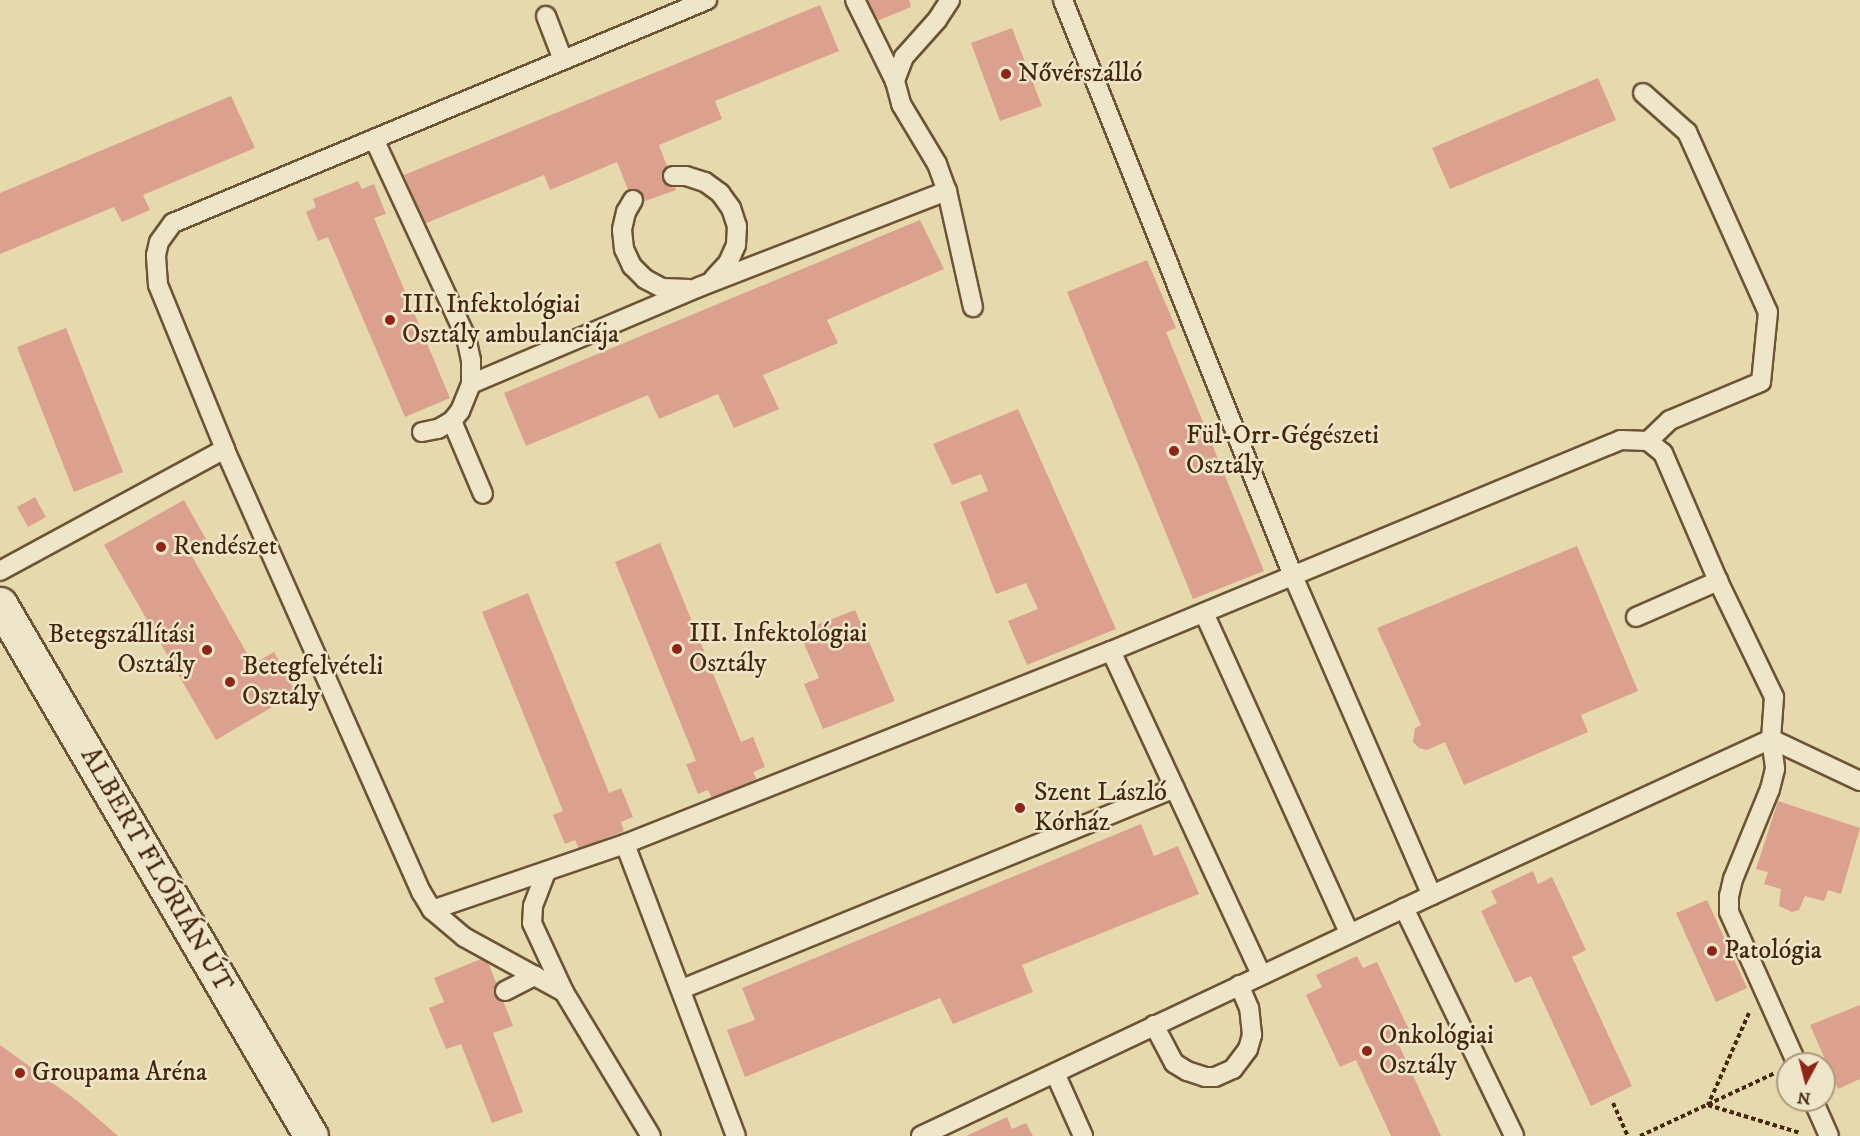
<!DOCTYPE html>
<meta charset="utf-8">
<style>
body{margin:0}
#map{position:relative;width:1860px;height:1136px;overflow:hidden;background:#e6d9ae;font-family:"IM FELL DW Pica",serif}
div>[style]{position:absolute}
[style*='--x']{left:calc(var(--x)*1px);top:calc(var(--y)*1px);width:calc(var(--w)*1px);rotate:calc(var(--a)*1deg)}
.building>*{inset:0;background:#dca08e}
.path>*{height:4px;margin-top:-2px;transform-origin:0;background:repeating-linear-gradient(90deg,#45270d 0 4.5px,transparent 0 7.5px)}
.roads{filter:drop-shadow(2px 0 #6d5435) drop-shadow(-2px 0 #6d5435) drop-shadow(0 2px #6d5435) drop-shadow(0 -2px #6d5435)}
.service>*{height:18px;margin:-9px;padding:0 9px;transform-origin:9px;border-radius:9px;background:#efe6ca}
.tertiary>*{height:33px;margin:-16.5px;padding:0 16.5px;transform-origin:16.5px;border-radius:16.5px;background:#efe6ca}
.dots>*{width:16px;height:16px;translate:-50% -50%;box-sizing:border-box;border:3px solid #efe6ca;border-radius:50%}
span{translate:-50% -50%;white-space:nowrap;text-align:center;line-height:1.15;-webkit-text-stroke:5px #efe6ca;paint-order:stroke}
.poi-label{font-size:26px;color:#45270d}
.left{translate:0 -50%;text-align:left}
.right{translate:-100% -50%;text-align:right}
.street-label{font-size:26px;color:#45270d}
.north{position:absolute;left:1776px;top:1052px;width:60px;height:60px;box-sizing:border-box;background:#efe6ca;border:2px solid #ab9a7e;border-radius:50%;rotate:187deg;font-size:16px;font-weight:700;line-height:24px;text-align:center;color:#45270d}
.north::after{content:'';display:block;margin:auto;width:21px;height:27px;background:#8f2418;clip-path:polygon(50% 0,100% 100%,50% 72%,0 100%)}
</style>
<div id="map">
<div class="building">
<div style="clip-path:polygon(868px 0,909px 0,911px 7px,877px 21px)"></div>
<div style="clip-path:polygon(820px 5px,839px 51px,715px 101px,722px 119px,659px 145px,676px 190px,634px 205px,617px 162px,550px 190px,544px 175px,424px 224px,404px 175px)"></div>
<div style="clip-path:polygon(1012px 28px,1042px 106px,1000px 121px,971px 43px)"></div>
<div style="clip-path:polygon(1598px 78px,1616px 120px,1450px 189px,1432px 148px)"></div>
<div style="clip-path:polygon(231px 96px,255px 148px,143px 195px,150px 210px,122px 222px,114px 207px,0 254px,0 193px)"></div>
<div style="clip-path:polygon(358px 181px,362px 189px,374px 184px,386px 214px,374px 218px,450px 398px,405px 417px,328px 237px,318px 241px,306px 212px,316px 207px,313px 199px)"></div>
<div style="clip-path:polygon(920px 220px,944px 269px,827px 320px,838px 343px,763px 375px,779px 409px,734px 428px,718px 394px,659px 419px,648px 395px,526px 446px,504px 393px)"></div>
<div style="clip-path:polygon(1147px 260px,1176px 328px,1166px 332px,1264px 571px,1193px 599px,1067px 292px)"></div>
<div style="clip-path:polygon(66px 328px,123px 472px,74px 492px,17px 347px)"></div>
<div style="clip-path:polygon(1018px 409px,1116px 629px,1027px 665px,1008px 621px,1038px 609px,1026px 583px,996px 594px,960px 502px,988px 491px,981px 474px,952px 485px,933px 444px)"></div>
<div style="clip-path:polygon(35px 497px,46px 517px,28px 527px,17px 507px)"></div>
<div style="clip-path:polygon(184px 500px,207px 541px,189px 551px,253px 664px,274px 652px,296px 693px,216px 740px,104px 545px)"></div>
<div style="clip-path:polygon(660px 543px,741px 742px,753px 737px,765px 767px,753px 772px,757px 780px,712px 799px,708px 790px,698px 794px,686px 764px,696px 761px,615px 562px)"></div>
<div style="clip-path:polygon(1577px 546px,1638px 691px,1581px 715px,1588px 732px,1464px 785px,1445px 742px,1427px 750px,1419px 748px,1413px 742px,1415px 728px,1421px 725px,1377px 628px)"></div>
<div style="clip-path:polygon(528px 593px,609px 793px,621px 788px,633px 817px,621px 822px,624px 831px,579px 849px,575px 840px,565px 844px,553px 815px,563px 811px,482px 612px)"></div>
<div style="clip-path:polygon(855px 610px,895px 701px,823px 729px,804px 684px,819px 678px,799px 632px)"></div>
<div style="clip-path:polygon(1778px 801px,1860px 828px,1841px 894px,1828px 890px,1824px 901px,1805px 896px,1799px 910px,1792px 912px,1779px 906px,1781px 889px,1764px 884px,1768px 872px,1756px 869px)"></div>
<div style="clip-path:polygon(1141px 824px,1154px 856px,1178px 846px,1199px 894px,1022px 965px,1033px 992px,953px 1024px,940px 998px,745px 1077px,727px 1030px,755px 1020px,742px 988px)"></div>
<div style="clip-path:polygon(1533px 871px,1538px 884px,1552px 877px,1586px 950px,1572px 957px,1632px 1086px,1591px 1106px,1531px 976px,1515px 983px,1481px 911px,1497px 903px,1491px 891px)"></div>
<div style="clip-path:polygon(1707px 900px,1747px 988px,1716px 1002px,1676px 913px)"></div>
<div style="clip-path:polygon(1357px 956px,1363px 968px,1377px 962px,1411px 1034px,1397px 1041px,1441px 1136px,1391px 1136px,1356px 1060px,1340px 1067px,1306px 995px,1322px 987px,1316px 975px)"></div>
<div style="clip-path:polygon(486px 957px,513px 1026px,493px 1033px,523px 1112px,492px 1123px,461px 1044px,446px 1049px,429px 1008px,444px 1002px,434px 978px)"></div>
<div style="clip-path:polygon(1860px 1005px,1860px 1079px,1838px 1089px,1810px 1025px)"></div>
<div style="clip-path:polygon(0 1045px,79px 1102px,118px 1136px,0 1136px)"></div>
<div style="clip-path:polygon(1007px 1117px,1012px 1129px,1026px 1123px,1033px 1136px,966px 1136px)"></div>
</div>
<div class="path">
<div style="--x:1749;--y:1013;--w:101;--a:114"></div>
<div style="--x:1708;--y:1105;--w:96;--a:16.9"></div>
<div style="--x:1613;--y:1103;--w:36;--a:66"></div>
<div style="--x:1640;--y:1136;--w:149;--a:-25"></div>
</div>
<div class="roads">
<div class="service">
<div style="--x:855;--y:0;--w:90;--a:63.7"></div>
<div style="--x:950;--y:0;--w:24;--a:123"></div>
<div style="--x:937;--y:20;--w:50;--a:131.7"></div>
<div style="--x:904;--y:57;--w:26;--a:111"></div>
<div style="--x:895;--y:81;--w:24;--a:75"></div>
<div style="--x:901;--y:104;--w:70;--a:59"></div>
<div style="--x:937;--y:164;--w:29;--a:70"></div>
<div style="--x:947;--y:191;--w:119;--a:77.4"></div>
<div style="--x:1063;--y:0;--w:620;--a:68.23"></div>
<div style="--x:1293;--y:576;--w:348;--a:66.5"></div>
<div style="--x:546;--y:16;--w:47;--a:68.9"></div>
<div style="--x:1643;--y:93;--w:59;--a:41.6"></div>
<div style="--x:1687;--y:132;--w:197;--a:65.8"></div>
<div style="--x:1768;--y:312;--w:70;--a:95.7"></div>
<div style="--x:1761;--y:382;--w:99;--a:157.3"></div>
<div style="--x:1670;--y:420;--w:30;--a:136"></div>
<div style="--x:374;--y:139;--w:218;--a:65.1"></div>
<div style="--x:466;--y:337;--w:24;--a:78"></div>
<div style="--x:471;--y:360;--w:24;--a:90"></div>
<div style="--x:471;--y:384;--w:29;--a:112"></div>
<div style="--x:460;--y:411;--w:13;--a:129"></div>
<div style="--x:452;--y:421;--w:79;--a:67"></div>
<div style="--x:673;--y:176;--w:13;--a:0"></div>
<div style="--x:686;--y:176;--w:20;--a:18"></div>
<div style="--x:705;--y:182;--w:19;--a:36"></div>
<div style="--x:720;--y:193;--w:19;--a:54"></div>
<div style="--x:731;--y:208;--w:19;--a:72"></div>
<div style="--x:737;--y:226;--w:19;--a:93"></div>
<div style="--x:736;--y:245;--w:20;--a:114"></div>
<div style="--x:728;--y:263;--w:21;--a:133"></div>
<div style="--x:633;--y:200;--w:14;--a:120"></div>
<div style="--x:626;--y:212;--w:18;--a:103"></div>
<div style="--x:622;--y:230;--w:19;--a:84"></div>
<div style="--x:624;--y:249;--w:19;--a:65"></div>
<div style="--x:632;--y:266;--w:18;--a:45"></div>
<div style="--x:645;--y:279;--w:19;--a:28"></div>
<div style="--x:662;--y:288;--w:27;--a:2"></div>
<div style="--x:471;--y:384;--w:248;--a:-23"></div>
<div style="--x:699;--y:287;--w:266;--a:-21.2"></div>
<div style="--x:422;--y:432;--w:16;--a:-11"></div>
<div style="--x:438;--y:429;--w:16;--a:-30"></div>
<div style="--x:0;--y:571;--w:256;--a:-28.5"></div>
<div style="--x:1204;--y:613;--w:351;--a:65.6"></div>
<div style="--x:1636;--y:617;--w:90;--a:-23.7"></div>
<div style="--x:1111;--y:651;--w:356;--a:65.1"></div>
<div style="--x:625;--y:844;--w:312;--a:69.2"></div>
<div style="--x:546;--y:872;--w:36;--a:111"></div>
<div style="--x:533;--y:906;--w:17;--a:93"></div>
<div style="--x:532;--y:923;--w:76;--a:65.1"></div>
<div style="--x:564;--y:992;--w:168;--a:58.9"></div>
<div style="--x:1404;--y:908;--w:253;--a:64.2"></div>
<div style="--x:432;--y:910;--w:204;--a:-18.9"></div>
<div style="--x:625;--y:844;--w:523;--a:-21.66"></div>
<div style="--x:1111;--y:651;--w:552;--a:-22.48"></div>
<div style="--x:1621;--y:440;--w:27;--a:2"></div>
<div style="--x:1648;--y:441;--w:19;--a:39"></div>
<div style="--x:1663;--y:453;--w:139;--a:66.7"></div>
<div style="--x:1718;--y:581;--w:129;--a:64.2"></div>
<div style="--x:1774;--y:697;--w:42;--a:94.1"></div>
<div style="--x:1771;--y:739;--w:30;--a:82"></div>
<div style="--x:1775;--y:769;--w:21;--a:104"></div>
<div style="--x:1770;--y:789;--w:97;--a:112.3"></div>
<div style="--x:1733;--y:879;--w:17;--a:103"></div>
<div style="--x:1729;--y:896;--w:16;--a:90"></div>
<div style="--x:1729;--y:912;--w:167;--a:65.9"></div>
<div style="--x:682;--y:989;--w:532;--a:-22.18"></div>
<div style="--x:505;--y:991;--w:34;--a:-27"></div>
<div style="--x:564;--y:992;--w:114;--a:-151.2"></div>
<div style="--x:464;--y:937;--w:42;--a:-139.8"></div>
<div style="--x:432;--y:910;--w:21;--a:-121"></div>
<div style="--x:421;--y:892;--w:484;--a:-113.9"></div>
<div style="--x:225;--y:449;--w:177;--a:-112.2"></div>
<div style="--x:158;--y:285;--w:30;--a:-94"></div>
<div style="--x:156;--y:255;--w:13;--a:-77"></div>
<div style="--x:159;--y:242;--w:24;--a:-54"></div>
<div style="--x:173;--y:223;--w:579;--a:-22.67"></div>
<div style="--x:1154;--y:1025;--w:43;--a:62.2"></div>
<div style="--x:1174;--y:1063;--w:15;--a:32"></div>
<div style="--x:1187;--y:1071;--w:19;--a:18"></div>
<div style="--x:1205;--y:1077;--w:10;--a:0"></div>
<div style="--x:1215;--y:1077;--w:20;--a:-24"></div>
<div style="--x:1233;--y:1069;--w:25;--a:-53"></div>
<div style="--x:1248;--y:1049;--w:15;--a:-74"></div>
<div style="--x:1252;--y:1035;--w:27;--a:-96"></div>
<div style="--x:1249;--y:1008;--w:25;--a:-113"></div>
<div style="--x:1055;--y:1073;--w:69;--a:66"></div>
<div style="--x:1813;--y:1100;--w:39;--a:66"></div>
<div style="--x:921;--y:1136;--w:565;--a:-25.25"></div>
<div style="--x:1432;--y:895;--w:373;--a:-24.7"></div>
<div style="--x:1771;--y:739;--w:98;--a:25.3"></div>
</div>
<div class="tertiary">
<div style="--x:0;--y:604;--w:616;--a:59.69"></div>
</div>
</div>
<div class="dots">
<div style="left:1006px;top:74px;background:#8f2418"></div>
<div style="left:390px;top:320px;background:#8f2418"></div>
<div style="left:1174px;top:451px;background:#8f2418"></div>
<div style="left:161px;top:547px;background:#8f2418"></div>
<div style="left:677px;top:649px;background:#8f2418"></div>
<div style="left:207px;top:650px;background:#8f2418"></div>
<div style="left:230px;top:682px;background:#8f2418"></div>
<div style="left:1020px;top:808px;background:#8f2418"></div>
<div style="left:1712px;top:951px;background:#8f2418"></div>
<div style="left:1367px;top:1051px;background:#8f2418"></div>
<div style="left:20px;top:1073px;background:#8f2418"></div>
</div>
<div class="poi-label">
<span class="left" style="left:1018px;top:74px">Nővérszálló</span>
<span class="left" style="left:402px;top:320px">III. Infektológiai<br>Osztály ambulanciája</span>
<span class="left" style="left:1186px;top:451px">Fül-Orr-Gégészeti<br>Osztály</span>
<span class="left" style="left:173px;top:547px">Rendészet</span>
<span class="left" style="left:689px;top:649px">III. Infektológiai<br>Osztály</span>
<span class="right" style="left:195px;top:650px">Betegszállítási<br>Osztály</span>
<span class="left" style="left:242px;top:682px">Betegfelvételi<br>Osztály</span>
<span class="left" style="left:1034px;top:808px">Szent László<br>Kórház</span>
<span class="left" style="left:1724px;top:951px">Patológia</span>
<span class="left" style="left:1379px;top:1051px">Onkológiai<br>Osztály</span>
<span class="left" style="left:32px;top:1073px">Groupama Aréna</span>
</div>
<div class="street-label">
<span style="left:156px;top:870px;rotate:60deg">ALBERT FLÓRIÁN ÚT</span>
</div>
<div class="north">N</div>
</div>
